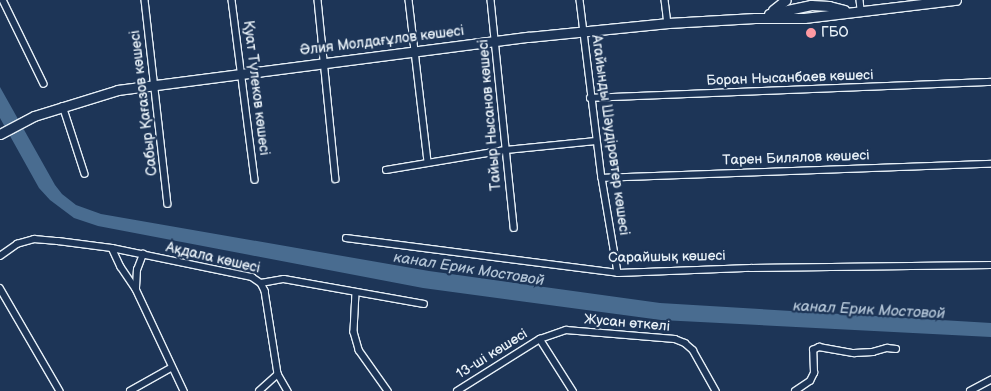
<!DOCTYPE html>
<meta charset="utf-8">
<style>
body{margin:0}
#map{position:relative;width:991px;height:391px;overflow:hidden;background:#1d3557;font-family:"Balsamiq Sans",sans-serif}
div>[style]{position:absolute}
[style*='--x']{left:calc(var(--x)*1px);top:calc(var(--y)*1px);width:calc(var(--w)*1px);rotate:calc(var(--a)*1deg)}
.water>*{inset:0;background:#496c90}
.roads{filter:drop-shadow(1px 0 #e8f1f8) drop-shadow(-1px 0 #e8f1f8) drop-shadow(0 1px #e8f1f8) drop-shadow(0 -1px #e8f1f8)}
.street>*{height:5.5px;margin:-2.75px;padding:0 2.75px;transform-origin:2.75px;border-radius:2.75px;background:#1d3557}
.secondary>*{height:9px;margin:-4.5px;padding:0 4.5px;transform-origin:4.5px;border-radius:4.5px;background:#1d3557}
.dots>*{width:14px;height:14px;translate:-50% -50%;box-sizing:border-box;border:2px solid #1d3557;border-radius:50%}
span{translate:-50% -50%;white-space:nowrap;text-align:center;line-height:1.15;-webkit-text-stroke:4.5px #1d3557;paint-order:stroke}
.poi-label{font-size:14px;color:#e8f1f8}
.left{translate:0 -50%;text-align:left}
.street-label{font-size:14px;color:#e8f1f8}
.water-label{font-size:15px;color:#b0c2d4;font-style:italic}
</style>
<div id="map">
<div class="water">
<div style="clip-path:polygon(0 87px,55px 185px,62px 194px,76px 205px,101px 214px,429px 271px,660px 303px,991px 323px,991px 337px,661px 320px,423px 288px,98px 226px,74px 218px,50px 200px,39px 188px,0 118px)"></div>
</div>
<div class="roads">
<div class="street">
<div style="--x:3;--y:0;--w:93;--a:64"></div>
<div style="--x:145;--y:0;--w:205;--a:83.6"></div>
<div style="--x:232;--y:0;--w:181;--a:82.7"></div>
<div style="--x:318;--y:0;--w:180;--a:84.3"></div>
<div style="--x:409;--y:0;--w:163;--a:83.3"></div>
<div style="--x:491;--y:0;--w:229;--a:84.2"></div>
<div style="--x:580;--y:0;--w:179;--a:83"></div>
<div style="--x:602;--y:178;--w:96;--a:80.4"></div>
<div style="--x:665;--y:0;--w:23;--a:83"></div>
<div style="--x:860;--y:0;--w:10;--a:84"></div>
<div style="--x:590;--y:98;--w:401;--a:-2.3"></div>
<div style="--x:63;--y:106;--w:71;--a:72.1"></div>
<div style="--x:386;--y:170;--w:122;--a:-9.5"></div>
<div style="--x:506;--y:150;--w:90;--a:-5.7"></div>
<div style="--x:602;--y:178;--w:389;--a:-2.1"></div>
<div style="--x:346;--y:238;--w:274;--a:7.3"></div>
<div style="--x:618;--y:273;--w:133;--a:-2.2"></div>
<div style="--x:751;--y:268;--w:240;--a:-0.7"></div>
<div style="--x:112;--y:248;--w:21;--a:65"></div>
<div style="--x:121;--y:267;--w:27;--a:56"></div>
<div style="--x:136;--y:289;--w:113;--a:64.8"></div>
<div style="--x:0;--y:256;--w:21;--a:-35"></div>
<div style="--x:17;--y:244;--w:18;--a:-16"></div>
<div style="--x:34;--y:239;--w:24;--a:5"></div>
<div style="--x:58;--y:241;--w:54;--a:7.4"></div>
<div style="--x:112;--y:248;--w:143;--a:11.7"></div>
<div style="--x:252;--y:277;--w:11;--a:34"></div>
<div style="--x:261;--y:283;--w:23;--a:-10"></div>
<div style="--x:284;--y:279;--w:142;--a:10.1"></div>
<div style="--x:261;--y:283;--w:9;--a:63"></div>
<div style="--x:265;--y:291;--w:84;--a:81.1"></div>
<div style="--x:278;--y:374;--w:20;--a:60"></div>
<div style="--x:0;--y:288;--w:119;--a:59.8"></div>
<div style="--x:136;--y:288;--w:18;--a:-87"></div>
<div style="--x:137;--y:270;--w:17;--a:-69"></div>
<div style="--x:356;--y:293;--w:39;--a:93"></div>
<div style="--x:354;--y:332;--w:19;--a:74"></div>
<div style="--x:359;--y:350;--w:50;--a:54.7"></div>
<div style="--x:540;--y:339;--w:62;--a:57.6"></div>
<div style="--x:130;--y:391;--w:47;--a:-29.3"></div>
<div style="--x:259;--y:391;--w:25;--a:-42"></div>
<div style="--x:457;--y:391;--w:98;--a:-32.1"></div>
<div style="--x:540;--y:339;--w:28;--a:-19"></div>
<div style="--x:566;--y:330;--w:109;--a:4.7"></div>
<div style="--x:675;--y:339;--w:11;--a:22"></div>
<div style="--x:685;--y:343;--w:11;--a:41"></div>
<div style="--x:693;--y:350;--w:47;--a:60.7"></div>
<div style="--x:795;--y:391;--w:18;--a:-34"></div>
<div style="--x:810;--y:381;--w:9;--a:-63"></div>
<div style="--x:814;--y:373;--w:23;--a:-92"></div>
<div style="--x:813;--y:350;--w:7;--a:-27"></div>
<div style="--x:819;--y:347;--w:36;--a:10"></div>
<div style="--x:854;--y:353;--w:19;--a:-3"></div>
<div style="--x:873;--y:352;--w:15;--a:-16"></div>
<div style="--x:887;--y:348;--w:9;--a:6"></div>
<div style="--x:970;--y:391;--w:24;--a:-28"></div>
</div>
<div class="secondary">
<div style="--x:773;--y:10;--w:16;--a:-38"></div>
<div style="--x:769;--y:14;--w:43;--a:-12.1"></div>
<div style="--x:811;--y:5;--w:18;--a:3"></div>
<div style="--x:829;--y:6;--w:16;--a:15"></div>
<div style="--x:0;--y:134;--w:38;--a:-28"></div>
<div style="--x:34;--y:116;--w:88;--a:-17.2"></div>
<div style="--x:118;--y:90;--w:413;--a:-7.4"></div>
<div style="--x:528;--y:37;--w:141;--a:-5.7"></div>
<div style="--x:668;--y:23;--w:87;--a:-3.3"></div>
<div style="--x:755;--y:18;--w:49;--a:0"></div>
<div style="--x:804;--y:18;--w:153;--a:-6.8"></div>
</div>
</div>
<div class="dots">
<div style="left:811px;top:33px;background:#ff9aa2"></div>
</div>
<div class="poi-label">
<span class="left" style="left:821px;top:33px">ГБО</span>
</div>
<div class="street-label">
<span style="left:382px;top:41px;rotate:-7deg">Әлия Молдағұлов көшесі</span>
<span style="left:790px;top:78px;rotate:-2deg">Боран Нысанбаев көшесі</span>
<span style="left:256px;top:88px;rotate:83deg">Қуат Түлеков көшесі</span>
<span style="left:144px;top:103px;rotate:-97deg">Сабыр Қағазов көшесі</span>
<span style="left:490px;top:115px;rotate:-95deg">Тайыр Нысанов көшесi</span>
<span style="left:610px;top:135px;rotate:82deg">Агайынды Шәудіровтер көшесi</span>
<span style="left:796px;top:158px;rotate:-2deg">Тарен Билялов көшесі</span>
<span style="left:667px;top:257px;rotate:-1deg">Сарайшық көшесі</span>
<span style="left:213px;top:258px;rotate:13deg">Ақдала көшесі</span>
<span style="left:627px;top:323px;rotate:5deg">Жусан өткелі</span>
<span style="left:492px;top:354px;rotate:-32deg">13-ші көшесi</span>
</div>
<div class="water-label">
<span style="left:469px;top:269px;rotate:9deg">канал Ерик Мостовой</span>
<span style="left:869px;top:310px;rotate:3deg">канал Ерик Мостовой</span>
</div>
</div>
